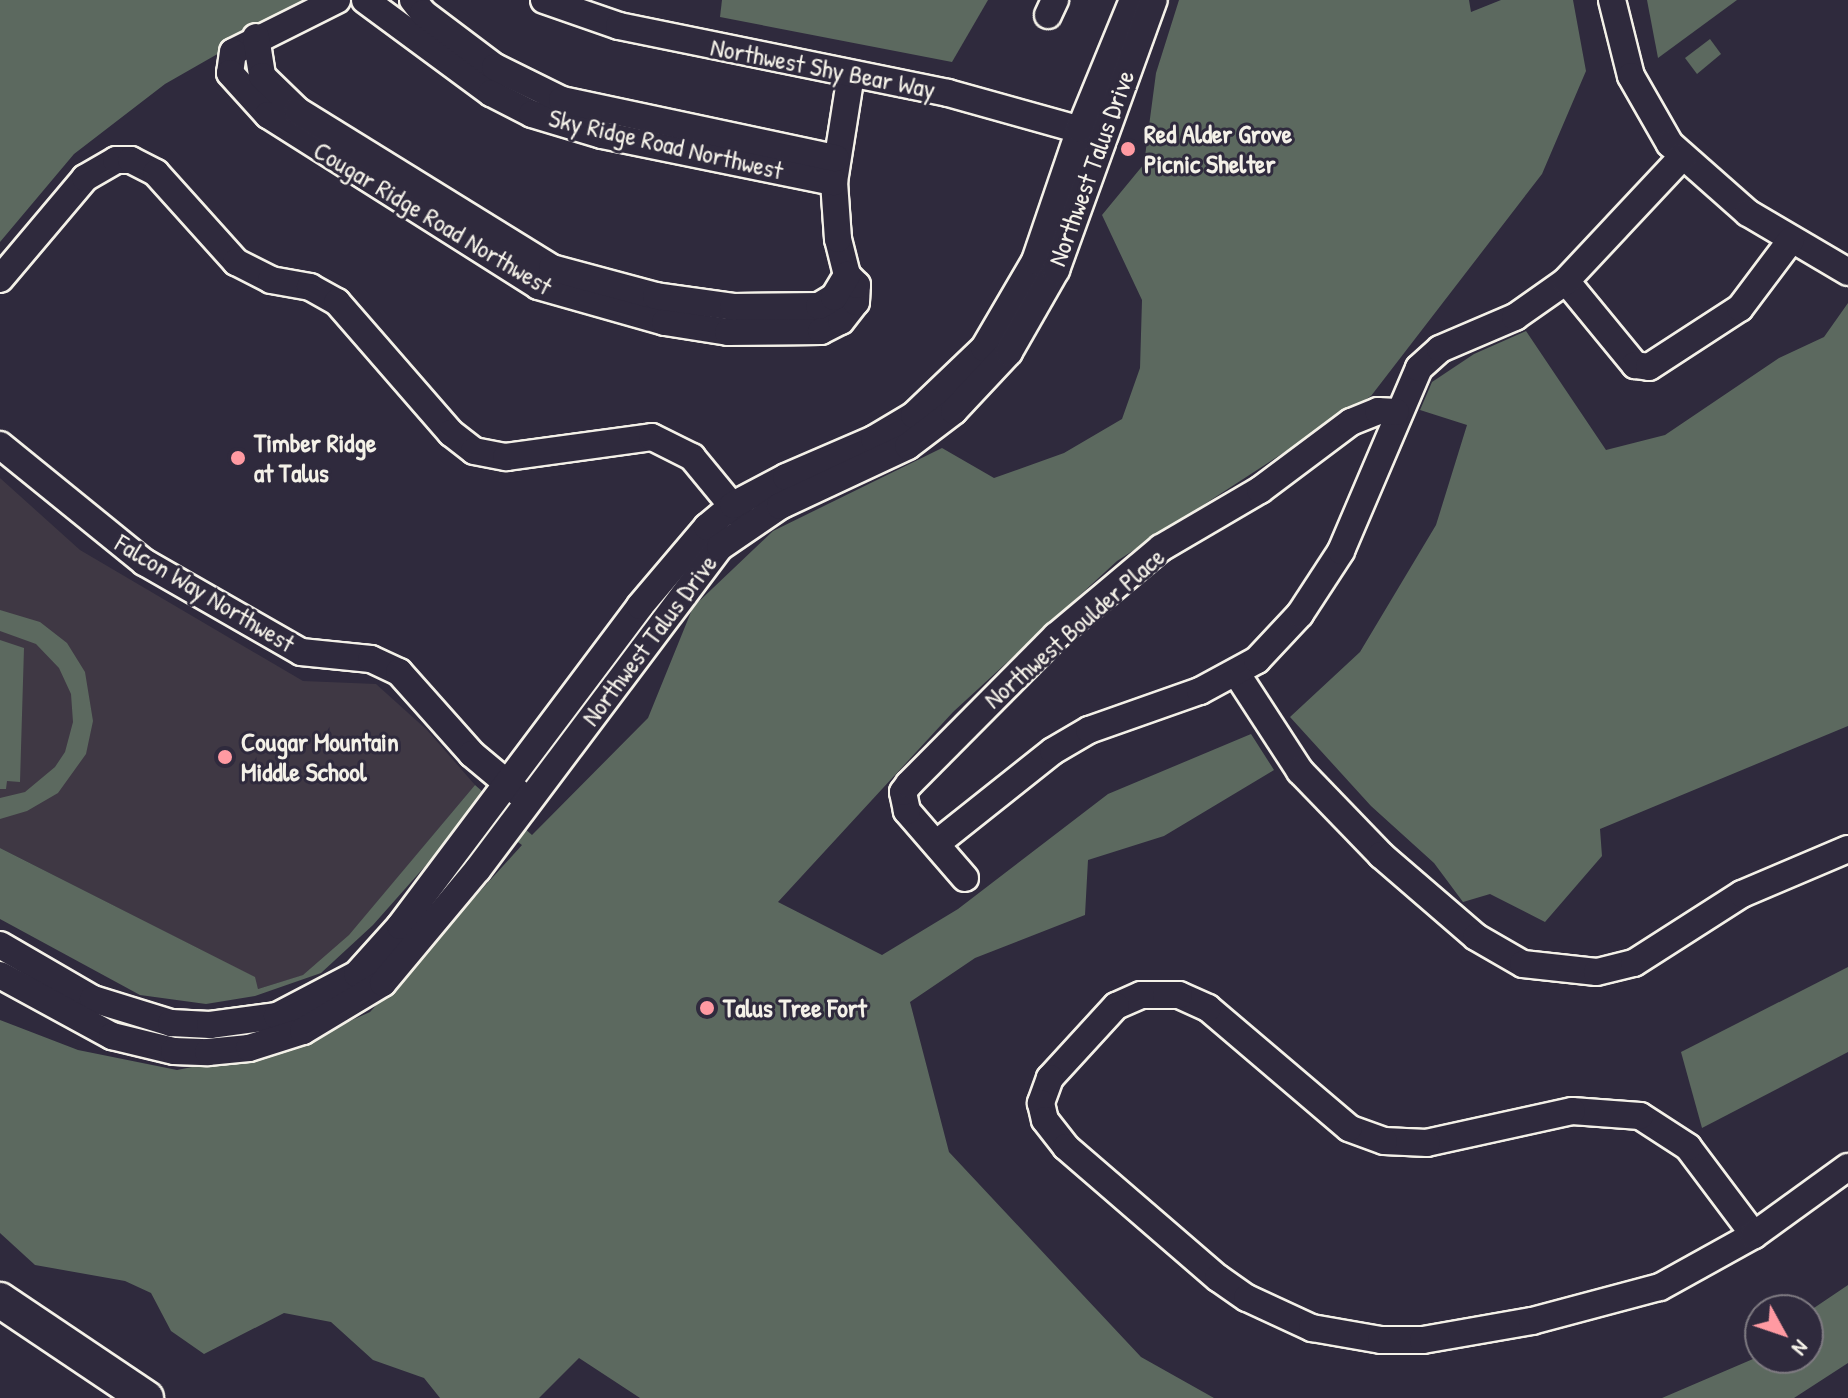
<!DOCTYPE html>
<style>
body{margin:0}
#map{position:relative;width:1848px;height:1398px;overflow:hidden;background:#2f2a3d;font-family:"Patrick Hand",sans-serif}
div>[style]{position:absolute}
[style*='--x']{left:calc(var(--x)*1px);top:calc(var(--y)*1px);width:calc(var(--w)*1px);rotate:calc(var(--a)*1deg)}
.built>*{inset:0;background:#3f3844}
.green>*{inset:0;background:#5c695f}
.roads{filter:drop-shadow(2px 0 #f4f1e8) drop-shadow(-2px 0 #f4f1e8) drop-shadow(0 2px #f4f1e8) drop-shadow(0 -2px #f4f1e8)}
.minor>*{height:26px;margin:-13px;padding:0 13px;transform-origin:13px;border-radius:13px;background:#2f2a3d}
.major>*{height:34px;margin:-17px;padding:0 17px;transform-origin:17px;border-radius:17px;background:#2f2a3d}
.dots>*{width:22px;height:22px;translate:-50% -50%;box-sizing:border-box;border:4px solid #2f2a3d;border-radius:50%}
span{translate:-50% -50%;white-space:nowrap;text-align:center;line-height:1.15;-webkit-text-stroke:6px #2f2a3d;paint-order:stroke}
.street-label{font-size:26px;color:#f4f1e8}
.poi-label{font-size:26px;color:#f4f1e8;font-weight:700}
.left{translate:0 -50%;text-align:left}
.north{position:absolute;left:1744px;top:1294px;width:80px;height:80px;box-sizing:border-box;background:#2f2a3d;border:2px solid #7e7a81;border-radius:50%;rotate:130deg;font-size:22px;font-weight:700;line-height:32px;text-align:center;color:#f4f1e8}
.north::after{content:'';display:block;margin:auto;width:28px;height:36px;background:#ff9aa2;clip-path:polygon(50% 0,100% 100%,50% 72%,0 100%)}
</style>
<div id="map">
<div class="built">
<div style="clip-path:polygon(0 478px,80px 550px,303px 681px,376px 684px,427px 730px,475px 785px,349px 936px,304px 975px,258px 989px,254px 977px,0 848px)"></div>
</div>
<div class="green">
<div style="clip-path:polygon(0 0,312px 0,165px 84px,74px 154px,0 242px)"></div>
<div style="clip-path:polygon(722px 0,988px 0,952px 62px,720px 17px)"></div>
<div style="clip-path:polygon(1179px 0,1469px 0,1471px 12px,1501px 0,1573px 0,1586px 71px,1542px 174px,1371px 396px,1117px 561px,953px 712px,778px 902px,882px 955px,958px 909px,1108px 794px,1251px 734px,1274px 770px,1164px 836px,1088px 860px,1085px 915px,975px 958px,910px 1002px,949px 1152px,1141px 1357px,1214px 1398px,640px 1398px,579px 1358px,539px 1398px,440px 1398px,424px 1378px,373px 1360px,331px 1322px,284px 1313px,204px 1354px,171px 1331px,151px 1293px,125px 1281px,35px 1265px,0 1233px,0 1020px,78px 1050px,177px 1070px,292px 1047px,370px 1012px,522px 845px,474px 811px,373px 925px,321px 973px,255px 996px,206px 1004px,140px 995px,0 919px,0 848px,255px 977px,258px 989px,303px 975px,349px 935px,475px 785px,532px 835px,648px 718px,693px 607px,773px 531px,942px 448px,994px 478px,1064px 453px,1122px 419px,1140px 368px,1142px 300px,1102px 215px,1144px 164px,1156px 73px)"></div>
<div style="clip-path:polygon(1647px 0,1737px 0,1658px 58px)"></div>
<div style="clip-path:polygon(1710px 39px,1721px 54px,1697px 74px,1685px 58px)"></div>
<div style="clip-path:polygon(1848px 303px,1848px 726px,1600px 829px,1602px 856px,1545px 922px,1490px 894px,1463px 902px,1434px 863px,1371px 806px,1290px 717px,1360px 652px,1436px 525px,1467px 425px,1420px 410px,1432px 382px,1474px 354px,1526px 331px,1606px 450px,1665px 435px,1779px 358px,1824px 337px)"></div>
<div style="clip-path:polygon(0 610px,40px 622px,67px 643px,85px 672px,93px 721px,86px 754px,58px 793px,27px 811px,0 819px,0 798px,25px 792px,55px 767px,65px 752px,73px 722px,71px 694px,59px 668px,36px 644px,0 631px)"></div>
<div style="clip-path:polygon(0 640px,24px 648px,20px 782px,7px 781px,6px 789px,0 789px)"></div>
<div style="clip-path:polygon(1848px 967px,1848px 1052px,1702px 1128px,1681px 1052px)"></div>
<div style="clip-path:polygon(1848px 1285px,1848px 1363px,1794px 1398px,1662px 1398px,1760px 1356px,1808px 1358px,1808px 1312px)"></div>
</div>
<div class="roads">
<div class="minor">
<div style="--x:337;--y:0;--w:116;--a:153.4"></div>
<div style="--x:233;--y:52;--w:21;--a:98"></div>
<div style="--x:230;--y:73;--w:57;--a:47.9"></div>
<div style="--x:268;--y:115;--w:320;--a:32.3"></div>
<div style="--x:538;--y:286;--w:132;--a:15.8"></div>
<div style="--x:665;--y:322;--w:64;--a:9"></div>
<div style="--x:728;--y:332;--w:93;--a:-0.6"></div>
<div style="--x:821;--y:331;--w:22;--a:-27"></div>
<div style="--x:841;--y:321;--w:24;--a:-52"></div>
<div style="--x:856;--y:302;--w:17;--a:-87"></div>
<div style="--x:857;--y:285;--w:14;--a:-135"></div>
<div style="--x:847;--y:275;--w:37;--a:-104"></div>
<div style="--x:838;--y:239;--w:57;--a:-94"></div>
<div style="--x:834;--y:182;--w:108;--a:-81"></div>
<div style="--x:365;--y:0;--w:157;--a:36.4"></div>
<div style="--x:491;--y:93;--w:46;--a:27.1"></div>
<div style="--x:532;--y:114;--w:73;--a:16.7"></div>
<div style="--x:602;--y:135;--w:237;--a:11.5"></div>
<div style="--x:413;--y:0;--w:16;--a:52"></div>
<div style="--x:423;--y:13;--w:90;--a:36.9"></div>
<div style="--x:495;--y:67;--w:75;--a:26.2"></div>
<div style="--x:562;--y:100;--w:280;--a:12"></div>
<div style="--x:544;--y:0;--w:79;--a:19.1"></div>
<div style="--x:619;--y:26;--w:336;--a:11.5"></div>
<div style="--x:948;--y:93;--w:153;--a:15.6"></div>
<div style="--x:1612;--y:0;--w:78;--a:76"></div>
<div style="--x:1631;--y:76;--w:78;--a:60.2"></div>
<div style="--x:1670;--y:144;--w:104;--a:41.5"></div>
<div style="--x:1748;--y:213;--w:116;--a:30.5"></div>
<div style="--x:1048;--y:15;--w:17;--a:-65"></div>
<div style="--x:256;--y:37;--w:39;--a:81"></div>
<div style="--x:262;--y:76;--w:50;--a:44.2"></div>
<div style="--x:298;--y:111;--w:299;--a:31.7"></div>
<div style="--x:552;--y:268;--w:108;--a:15.1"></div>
<div style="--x:656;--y:296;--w:78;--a:8.1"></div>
<div style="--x:733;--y:307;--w:86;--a:-0.7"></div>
<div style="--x:819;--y:306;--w:17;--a:-31"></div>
<div style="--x:834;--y:297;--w:26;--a:-59"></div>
<div style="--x:0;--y:279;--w:132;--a:-49.9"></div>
<div style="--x:85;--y:178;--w:36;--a:-30"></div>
<div style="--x:116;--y:160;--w:15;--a:0"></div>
<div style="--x:131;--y:160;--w:28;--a:27"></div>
<div style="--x:156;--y:173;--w:120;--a:48"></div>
<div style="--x:236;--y:262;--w:39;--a:27"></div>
<div style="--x:271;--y:280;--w:40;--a:10"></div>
<div style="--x:310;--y:287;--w:31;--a:29"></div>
<div style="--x:337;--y:302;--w:174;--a:49"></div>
<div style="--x:451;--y:433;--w:29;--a:38"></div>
<div style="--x:474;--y:451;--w:33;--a:11"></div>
<div style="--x:506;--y:457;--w:147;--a:-7.8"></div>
<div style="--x:652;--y:437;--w:45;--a:26.6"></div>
<div style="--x:692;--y:457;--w:80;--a:50.6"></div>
<div style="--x:1566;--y:281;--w:109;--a:50.6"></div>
<div style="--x:1635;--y:365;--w:14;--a:8"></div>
<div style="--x:1649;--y:367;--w:108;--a:-33"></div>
<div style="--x:1740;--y:308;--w:85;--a:-53.1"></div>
<div style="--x:0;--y:445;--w:186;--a:39.1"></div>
<div style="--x:144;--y:562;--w:181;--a:29.8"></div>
<div style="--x:301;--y:652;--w:70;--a:5.7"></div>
<div style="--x:371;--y:659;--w:31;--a:25"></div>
<div style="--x:399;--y:672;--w:110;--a:48.3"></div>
<div style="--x:472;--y:754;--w:62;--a:39.8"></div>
<div style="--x:1237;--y:674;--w:116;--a:57"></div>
<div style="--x:1300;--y:771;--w:117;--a:46"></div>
<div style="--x:1381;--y:855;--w:125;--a:40.8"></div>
<div style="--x:1476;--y:937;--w:54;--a:29.9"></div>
<div style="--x:1523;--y:964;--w:74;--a:6.2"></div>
<div style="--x:1597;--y:972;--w:38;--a:-14"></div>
<div style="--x:1634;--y:963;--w:128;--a:-32.6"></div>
<div style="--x:1742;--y:894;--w:115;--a:-23"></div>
<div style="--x:936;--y:844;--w:149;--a:-38.5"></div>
<div style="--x:1053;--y:751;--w:42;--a:-30.3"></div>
<div style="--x:1089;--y:730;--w:118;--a:-19.4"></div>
<div style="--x:1200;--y:691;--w:65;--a:-28.5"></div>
<div style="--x:1257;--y:660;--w:63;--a:-46.9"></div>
<div style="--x:1300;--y:614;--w:75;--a:-56.9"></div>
<div style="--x:1341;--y:551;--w:199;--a:-66.9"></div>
<div style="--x:1419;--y:368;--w:28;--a:-42"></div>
<div style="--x:1440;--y:349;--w:82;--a:-23.1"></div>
<div style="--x:1515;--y:317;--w:62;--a:-35.2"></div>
<div style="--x:1566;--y:281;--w:170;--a:-46.9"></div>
<div style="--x:965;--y:878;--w:89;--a:-130.9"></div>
<div style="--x:907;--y:811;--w:19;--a:-102"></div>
<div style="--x:903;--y:792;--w:10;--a:-53"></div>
<div style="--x:909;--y:784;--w:209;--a:-45.2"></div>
<div style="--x:1056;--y:636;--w:137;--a:-40"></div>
<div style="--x:1161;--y:548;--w:115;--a:-30.4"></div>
<div style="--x:1260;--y:490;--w:114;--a:-36.8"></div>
<div style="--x:1351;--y:422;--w:29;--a:-22"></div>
<div style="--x:1378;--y:411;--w:18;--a:3"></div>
<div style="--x:0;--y:945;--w:108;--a:30.1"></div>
<div style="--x:93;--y:999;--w:82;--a:17.1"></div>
<div style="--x:171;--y:1023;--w:39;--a:3"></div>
<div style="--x:210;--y:1025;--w:68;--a:-7.7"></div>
<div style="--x:277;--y:1016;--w:90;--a:-27.7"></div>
<div style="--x:357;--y:974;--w:64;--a:-48.1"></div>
<div style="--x:400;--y:926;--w:400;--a:-53.1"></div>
<div style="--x:640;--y:606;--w:104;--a:-49.7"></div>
<div style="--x:707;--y:527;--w:34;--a:-40"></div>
<div style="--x:733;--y:505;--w:60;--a:-27.8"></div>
<div style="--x:786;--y:477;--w:96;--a:-23.4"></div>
<div style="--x:874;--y:439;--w:47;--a:-31"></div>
<div style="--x:914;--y:415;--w:97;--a:-43.7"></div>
<div style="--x:984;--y:348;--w:101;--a:-59.6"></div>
<div style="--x:1035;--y:261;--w:139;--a:-71.2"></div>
<div style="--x:1080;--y:129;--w:139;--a:-67.7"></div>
<div style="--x:0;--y:975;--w:128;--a:28.6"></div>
<div style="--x:112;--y:1036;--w:64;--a:13.6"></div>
<div style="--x:174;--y:1051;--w:34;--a:2"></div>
<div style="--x:208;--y:1052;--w:41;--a:-5.6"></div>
<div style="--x:249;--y:1048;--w:57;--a:-17.5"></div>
<div style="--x:303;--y:1031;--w:93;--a:-31"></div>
<div style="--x:383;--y:983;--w:148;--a:-50.2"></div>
<div style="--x:478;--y:869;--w:403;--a:-53.1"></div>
<div style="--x:720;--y:547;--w:73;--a:-34.3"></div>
<div style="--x:780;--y:506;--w:141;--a:-25.1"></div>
<div style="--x:908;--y:446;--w:58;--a:-37.3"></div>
<div style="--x:954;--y:411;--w:81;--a:-47"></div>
<div style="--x:1009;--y:352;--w:95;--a:-60.2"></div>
<div style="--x:1056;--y:270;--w:287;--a:-70.1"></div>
<div style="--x:1754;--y:1235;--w:110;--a:-126.9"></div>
<div style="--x:1688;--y:1147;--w:57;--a:-147.1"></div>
<div style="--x:1640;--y:1116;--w:68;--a:-175.8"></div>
<div style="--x:1572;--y:1111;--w:148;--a:167.6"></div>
<div style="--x:1427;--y:1143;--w:43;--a:-177.3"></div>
<div style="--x:1384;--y:1141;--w:37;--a:-160"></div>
<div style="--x:1349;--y:1128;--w:185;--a:-139.6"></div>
<div style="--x:1208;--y:1008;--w:32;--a:-156"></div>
<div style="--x:1179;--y:995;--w:38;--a:180"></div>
<div style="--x:1141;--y:995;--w:27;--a:156"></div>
<div style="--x:1116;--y:1006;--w:98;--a:132.5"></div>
<div style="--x:1050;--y:1078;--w:27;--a:110"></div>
<div style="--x:1041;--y:1103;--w:17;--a:77"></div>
<div style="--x:1045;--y:1120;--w:34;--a:52"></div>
<div style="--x:1066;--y:1147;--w:201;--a:40.8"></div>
<div style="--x:1218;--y:1278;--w:35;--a:35"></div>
<div style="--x:1247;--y:1298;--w:72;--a:24.8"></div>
<div style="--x:1312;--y:1328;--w:70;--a:9.9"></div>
<div style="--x:1381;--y:1340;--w:42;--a:0"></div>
<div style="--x:1423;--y:1340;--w:111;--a:-9.9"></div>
<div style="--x:1532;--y:1321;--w:132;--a:-14.9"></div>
<div style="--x:1660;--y:1287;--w:107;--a:-29"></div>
<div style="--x:1754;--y:1235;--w:116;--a:-35.9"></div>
</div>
<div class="major">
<div style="--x:0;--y:1300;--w:176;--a:33.9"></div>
</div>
</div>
<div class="dots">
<div style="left:1128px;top:149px;background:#ff9aa2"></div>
<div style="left:238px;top:458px;background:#ff9aa2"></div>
<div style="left:225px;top:757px;background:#ff9aa2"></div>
<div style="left:707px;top:1008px;background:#ff9aa2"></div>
</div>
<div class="street-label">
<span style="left:823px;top:68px;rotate:11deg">Northwest Shy Bear Way</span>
<span style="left:666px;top:144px;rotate:13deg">Sky Ridge Road Northwest</span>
<span style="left:1091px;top:168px;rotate:-70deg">Northwest Talus Drive</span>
<span style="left:433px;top:218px;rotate:31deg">Cougar Ridge Road Northwest</span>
<span style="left:205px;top:593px;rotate:31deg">Falcon Way Northwest</span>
<span style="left:1074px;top:628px;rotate:-41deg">Northwest Boulder Place</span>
<span style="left:649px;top:640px;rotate:-53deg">Northwest Talus Drive</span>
</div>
<div class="poi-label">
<span class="left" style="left:1144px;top:149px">Red Alder Grove<br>Picnic Shelter</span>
<span class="left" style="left:254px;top:458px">Timber Ridge<br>at Talus</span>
<span class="left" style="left:241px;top:757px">Cougar Mountain<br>Middle School</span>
<span class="left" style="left:723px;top:1008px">Talus Tree Fort</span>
</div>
<div class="north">N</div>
</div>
